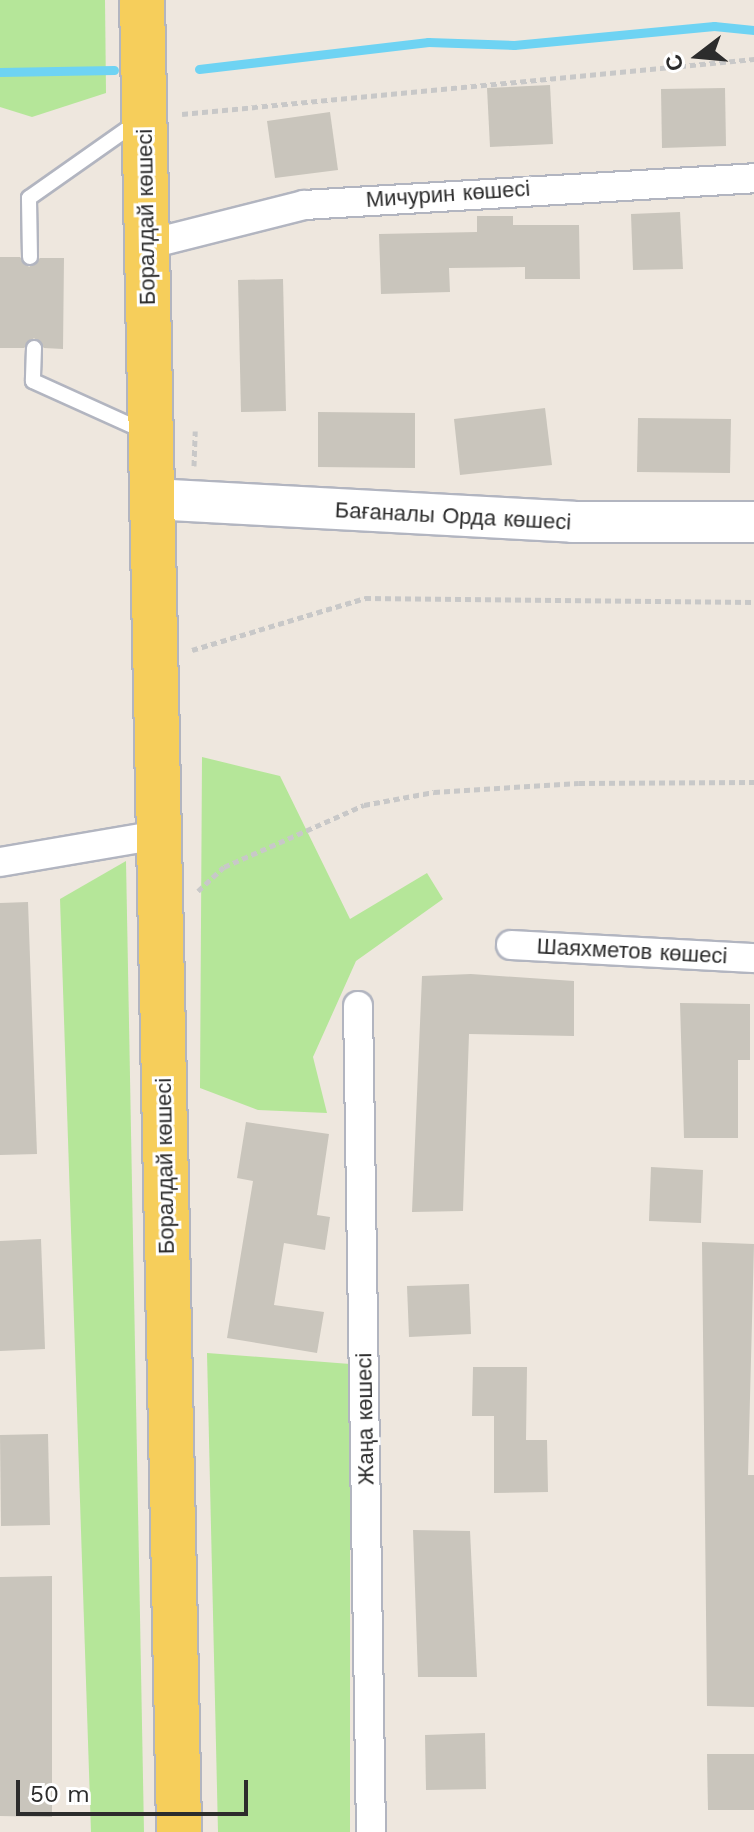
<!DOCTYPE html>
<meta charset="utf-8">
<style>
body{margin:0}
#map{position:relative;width:754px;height:1832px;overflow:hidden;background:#eee7de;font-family:"Work Sans",sans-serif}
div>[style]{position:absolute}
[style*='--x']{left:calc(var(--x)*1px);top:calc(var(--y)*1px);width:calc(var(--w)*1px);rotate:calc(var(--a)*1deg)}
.green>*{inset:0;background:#b5e699}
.stream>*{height:9px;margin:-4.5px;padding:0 4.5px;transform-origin:4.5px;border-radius:4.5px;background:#6ed3f3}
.building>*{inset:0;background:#c9c5bc}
.path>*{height:5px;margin-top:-2.5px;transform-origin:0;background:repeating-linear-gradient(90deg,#c8c8c8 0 6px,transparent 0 10px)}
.roads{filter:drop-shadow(2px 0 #b2b5c0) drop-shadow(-2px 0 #b2b5c0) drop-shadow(0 2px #b2b5c0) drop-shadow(0 -2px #b2b5c0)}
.lane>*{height:14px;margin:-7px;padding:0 7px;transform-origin:7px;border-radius:7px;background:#fff}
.street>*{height:28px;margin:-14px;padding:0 14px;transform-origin:14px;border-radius:14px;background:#fff}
.secondary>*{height:40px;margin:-20px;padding:0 20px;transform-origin:20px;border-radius:20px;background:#fff}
.primary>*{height:44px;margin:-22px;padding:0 22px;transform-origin:22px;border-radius:22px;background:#f6ce5b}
span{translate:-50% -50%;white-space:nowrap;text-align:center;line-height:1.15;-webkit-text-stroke:6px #fff;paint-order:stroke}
.street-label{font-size:22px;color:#2c2c2c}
.north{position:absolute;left:658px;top:16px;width:80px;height:80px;-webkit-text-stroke:6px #fff;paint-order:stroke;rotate:254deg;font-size:22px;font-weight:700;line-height:32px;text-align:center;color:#2c2c2c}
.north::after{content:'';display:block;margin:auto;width:28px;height:36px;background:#2c2c2c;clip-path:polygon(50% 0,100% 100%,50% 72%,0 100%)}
.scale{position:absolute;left:16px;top:1780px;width:232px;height:36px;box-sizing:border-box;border:4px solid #2c2c2c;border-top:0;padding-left:10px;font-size:24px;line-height:28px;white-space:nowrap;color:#2c2c2c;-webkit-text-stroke:6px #fff;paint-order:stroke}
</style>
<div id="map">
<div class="green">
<div style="clip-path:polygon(0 0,105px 0,106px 93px,32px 117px,0 107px)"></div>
<div style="clip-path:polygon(202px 757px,280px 776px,350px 919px,427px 873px,443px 899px,356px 961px,313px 1057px,327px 1113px,258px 1110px,200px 1088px)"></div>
<div style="clip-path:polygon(126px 861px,144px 1832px,91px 1832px,60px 899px)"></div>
<div style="clip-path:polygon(207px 1353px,350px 1364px,350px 1832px,218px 1832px)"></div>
</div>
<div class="stream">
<div style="--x:199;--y:69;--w:231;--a:-6.7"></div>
<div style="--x:428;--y:42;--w:86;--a:2"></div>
<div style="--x:514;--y:45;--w:201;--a:-5.4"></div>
<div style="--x:714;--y:26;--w:40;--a:5.7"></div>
<div style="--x:0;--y:72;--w:114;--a:-1"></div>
</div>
<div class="building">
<div style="clip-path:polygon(550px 85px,553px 144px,490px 147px,487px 88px)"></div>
<div style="clip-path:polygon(725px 88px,726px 146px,662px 148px,661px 89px)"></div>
<div style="clip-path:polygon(330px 112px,338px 170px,275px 178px,267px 121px)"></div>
<div style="clip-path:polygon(680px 212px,683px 269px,633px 270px,631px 214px)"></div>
<div style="clip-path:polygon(477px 216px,513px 216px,513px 225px,579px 225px,580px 279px,525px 279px,525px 267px,449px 268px,450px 292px,381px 294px,379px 234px,477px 232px)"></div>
<div style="clip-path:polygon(0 257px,20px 257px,29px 267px,40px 258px,64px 258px,63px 349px,44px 348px,34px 338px,24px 348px,0 348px)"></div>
<div style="clip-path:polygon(283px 279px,286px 411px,241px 412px,238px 280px)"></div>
<div style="clip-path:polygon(545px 408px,552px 465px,460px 475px,454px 419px)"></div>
<div style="clip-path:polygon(318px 412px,415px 413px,415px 468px,318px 467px)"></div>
<div style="clip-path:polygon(638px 418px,731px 419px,730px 473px,637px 472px)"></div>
<div style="clip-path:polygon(28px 902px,37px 1154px,0 1155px,0 903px)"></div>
<div style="clip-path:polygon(471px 974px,574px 981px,574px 1036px,469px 1034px,463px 1211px,412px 1212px,422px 976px)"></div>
<div style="clip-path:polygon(680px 1003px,750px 1004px,750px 1060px,738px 1060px,738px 1138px,684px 1138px)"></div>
<div style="clip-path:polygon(246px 1122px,329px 1134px,317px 1215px,330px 1217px,325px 1250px,284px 1243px,274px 1305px,324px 1312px,317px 1353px,227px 1338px,253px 1181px,237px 1178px)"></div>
<div style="clip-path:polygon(651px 1167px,703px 1170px,701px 1223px,649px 1221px)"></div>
<div style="clip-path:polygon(41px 1239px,45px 1349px,0 1351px,0 1241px)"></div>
<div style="clip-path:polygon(702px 1242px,754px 1244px,748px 1475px,754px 1475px,754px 1707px,707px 1706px)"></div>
<div style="clip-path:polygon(469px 1284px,471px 1334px,409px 1337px,407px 1286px)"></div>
<div style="clip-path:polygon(473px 1367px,527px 1367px,526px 1440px,547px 1440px,548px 1492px,494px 1493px,494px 1416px,472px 1416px)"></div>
<div style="clip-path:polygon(48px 1434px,50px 1525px,1px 1526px,0 1435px)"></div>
<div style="clip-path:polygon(413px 1530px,470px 1531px,477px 1677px,418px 1677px)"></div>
<div style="clip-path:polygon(52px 1576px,52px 1817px,0 1816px,0 1577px)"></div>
<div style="clip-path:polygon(485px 1733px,486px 1789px,426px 1790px,425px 1735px)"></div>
<div style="clip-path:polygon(707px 1754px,754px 1754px,754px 1810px,708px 1810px)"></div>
</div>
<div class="path">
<div style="--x:182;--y:114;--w:575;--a:-5.49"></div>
<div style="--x:194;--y:466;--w:35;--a:-88"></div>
<div style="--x:192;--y:650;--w:181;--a:-16.7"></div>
<div style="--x:365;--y:598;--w:389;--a:0.6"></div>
<div style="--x:198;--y:891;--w:35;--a:-43"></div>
<div style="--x:224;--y:867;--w:153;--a:-23.9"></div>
<div style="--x:364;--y:805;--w:71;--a:-10.5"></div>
<div style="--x:434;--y:792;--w:145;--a:-3.6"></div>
<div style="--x:579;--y:783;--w:175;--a:-0.3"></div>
</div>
<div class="roads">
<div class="lane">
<div style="--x:30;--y:257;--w:59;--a:-91"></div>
<div style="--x:29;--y:198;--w:132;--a:-35.1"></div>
<div style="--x:34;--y:348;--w:33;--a:92"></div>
<div style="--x:33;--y:381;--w:124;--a:24.3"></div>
</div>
<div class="street">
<div style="--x:146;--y:245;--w:163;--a:-14.2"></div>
<div style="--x:304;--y:205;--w:451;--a:-3.4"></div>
<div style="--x:0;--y:862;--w:160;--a:-9.7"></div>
<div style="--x:511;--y:945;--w:243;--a:3.1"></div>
<div style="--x:358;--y:1006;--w:826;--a:89.1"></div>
</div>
<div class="secondary">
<div style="--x:152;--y:499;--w:422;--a:3.1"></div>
<div style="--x:573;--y:522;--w:181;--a:0"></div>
</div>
<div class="primary">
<div style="--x:142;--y:0;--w:1832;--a:88.84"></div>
</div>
</div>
<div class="street-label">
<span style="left:448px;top:194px;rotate:-4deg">Мичурин көшесі</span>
<span style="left:146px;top:217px;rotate:-91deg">Боралдай көшесі</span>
<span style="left:453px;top:516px;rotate:3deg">Бағаналы Орда көшесі</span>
<span style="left:632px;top:951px;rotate:3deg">Шаяхметов көшесі</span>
<span style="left:165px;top:1166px;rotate:-91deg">Боралдай көшесі</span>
<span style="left:365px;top:1419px;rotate:-91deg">Жаңа көшесі</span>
</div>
<div class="north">С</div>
<div class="scale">50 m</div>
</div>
